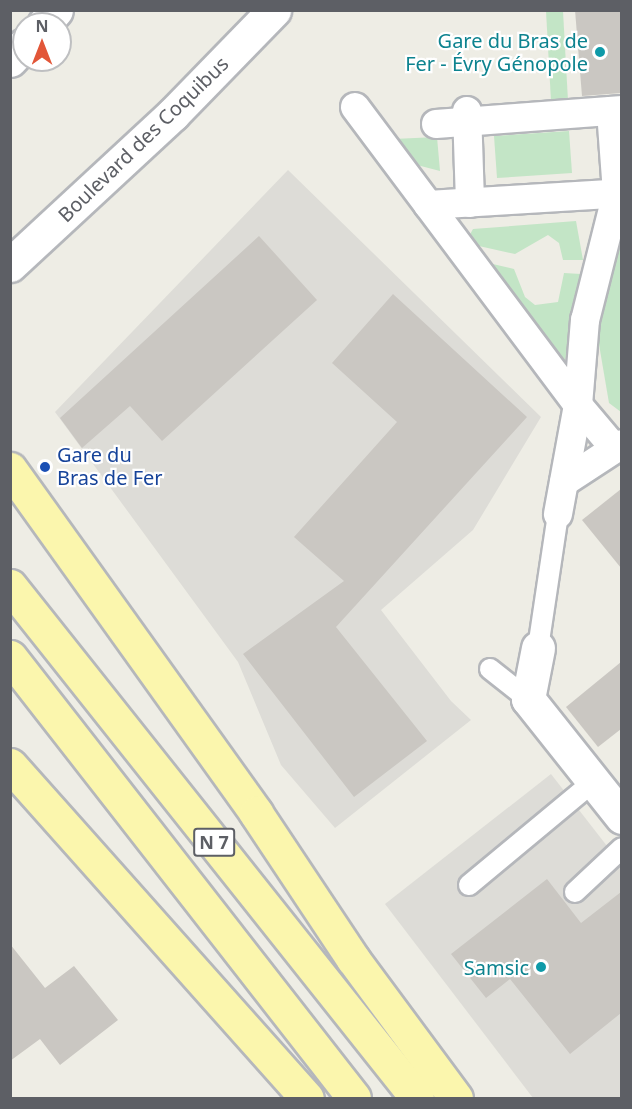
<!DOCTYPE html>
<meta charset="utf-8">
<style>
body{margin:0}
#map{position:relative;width:632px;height:1109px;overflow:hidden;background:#eeede5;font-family:"Noto Sans",sans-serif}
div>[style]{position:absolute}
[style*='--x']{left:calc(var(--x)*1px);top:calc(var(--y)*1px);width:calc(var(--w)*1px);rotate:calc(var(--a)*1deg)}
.industrial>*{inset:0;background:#dddcd7}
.green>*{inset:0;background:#c3e5c6}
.building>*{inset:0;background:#cac7c2}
.roads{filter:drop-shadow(2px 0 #b5b7bb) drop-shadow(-2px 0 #b5b7bb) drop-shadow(0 2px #b5b7bb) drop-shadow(0 -2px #b5b7bb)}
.service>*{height:20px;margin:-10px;padding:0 10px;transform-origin:10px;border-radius:10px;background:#fff}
.pedestrian>*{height:28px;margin:-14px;padding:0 14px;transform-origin:14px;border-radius:14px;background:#fff}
.minor>*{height:33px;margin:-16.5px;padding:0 16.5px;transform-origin:16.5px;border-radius:16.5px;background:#fff}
.secondary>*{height:33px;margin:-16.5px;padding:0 16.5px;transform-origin:16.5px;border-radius:16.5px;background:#fff}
.primary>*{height:33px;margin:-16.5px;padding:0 16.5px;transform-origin:16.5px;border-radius:16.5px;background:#fbf6ad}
.dots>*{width:16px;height:16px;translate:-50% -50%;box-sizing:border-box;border:3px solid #fff;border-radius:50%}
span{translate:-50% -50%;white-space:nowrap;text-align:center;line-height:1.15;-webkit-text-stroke:4.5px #fff;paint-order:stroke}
.shield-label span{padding:2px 4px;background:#fff;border:2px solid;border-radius:4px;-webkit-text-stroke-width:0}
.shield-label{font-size:18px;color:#5d5f65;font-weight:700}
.culture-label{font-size:20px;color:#0d838f}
.right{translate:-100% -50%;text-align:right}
.street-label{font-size:20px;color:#5d5f65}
.transit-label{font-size:20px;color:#164399}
.left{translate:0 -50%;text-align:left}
.frame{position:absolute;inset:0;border:12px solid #5d5f65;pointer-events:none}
.north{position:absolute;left:12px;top:12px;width:60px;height:60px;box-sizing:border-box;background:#fff;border:2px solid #bebfc1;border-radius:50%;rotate:0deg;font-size:16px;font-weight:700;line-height:24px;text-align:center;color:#5d5f65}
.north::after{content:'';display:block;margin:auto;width:21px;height:27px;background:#e25638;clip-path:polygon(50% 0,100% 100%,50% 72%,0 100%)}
</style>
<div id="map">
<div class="industrial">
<div style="clip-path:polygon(288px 170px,541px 417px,473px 530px,381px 610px,451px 701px,471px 720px,335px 828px,281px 765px,238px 662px,55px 412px)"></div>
<div style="clip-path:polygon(551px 774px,621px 864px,621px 1098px,533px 1098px,385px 904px)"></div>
</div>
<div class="green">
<div style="clip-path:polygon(546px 11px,563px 11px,568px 101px,551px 101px)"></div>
<div style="clip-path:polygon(569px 131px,572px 173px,497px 178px,494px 136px)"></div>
<div style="clip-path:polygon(437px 137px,440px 171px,417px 165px,393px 139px)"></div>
<div style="clip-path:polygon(621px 217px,621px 412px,609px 403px,595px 321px)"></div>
<div style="clip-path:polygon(576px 221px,583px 260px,563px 260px,559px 243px,548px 235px,515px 254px,470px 244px,467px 240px,473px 229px)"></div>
<div style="clip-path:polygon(484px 262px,514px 269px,525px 297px,535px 305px,558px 302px,564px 273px,581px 274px,564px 366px)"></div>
</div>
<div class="building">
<div style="clip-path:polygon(575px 10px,621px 10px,621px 93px,582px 96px)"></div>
<div style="clip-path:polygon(259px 236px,317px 300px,162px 441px,130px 406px,82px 448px,60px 418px)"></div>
<div style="clip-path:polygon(393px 294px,527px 417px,336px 627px,427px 741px,354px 797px,243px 654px,344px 581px,294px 537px,397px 422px,332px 363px)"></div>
<div style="clip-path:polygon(621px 489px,621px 568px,582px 520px)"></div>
<div style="clip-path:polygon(621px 662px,621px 729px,598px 747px,566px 707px)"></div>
<div style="clip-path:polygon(547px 879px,581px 923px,621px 892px,621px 1013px,570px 1054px,510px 979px,486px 998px,451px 954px)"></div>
<div style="clip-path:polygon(10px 944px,45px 988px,74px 966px,118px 1020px,60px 1065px,40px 1039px,10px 1061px)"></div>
</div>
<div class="roads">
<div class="service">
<div style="--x:538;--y:648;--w:135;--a:-81.5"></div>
<div style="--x:490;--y:669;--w:48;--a:38.3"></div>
<div style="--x:469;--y:885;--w:161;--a:-39.7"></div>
<div style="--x:575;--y:892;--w:64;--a:-43.1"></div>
</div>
<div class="pedestrian">
<div style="--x:355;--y:107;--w:372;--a:53.2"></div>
<div style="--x:578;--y:405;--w:111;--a:100.4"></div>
<div style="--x:467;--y:111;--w:92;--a:88.1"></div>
<div style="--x:611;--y:111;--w:82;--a:85.8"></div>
<div style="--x:617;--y:193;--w:131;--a:104.1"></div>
<div style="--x:585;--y:320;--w:85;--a:94.7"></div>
<div style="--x:578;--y:405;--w:57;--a:49.9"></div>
<div style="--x:436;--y:124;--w:187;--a:-4.3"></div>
<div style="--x:428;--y:205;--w:194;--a:-3.5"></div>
<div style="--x:564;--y:482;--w:69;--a:-33.2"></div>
</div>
<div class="minor">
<div style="--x:44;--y:24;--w:18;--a:-49"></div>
<div style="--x:10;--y:60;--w:21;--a:-47"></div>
<div style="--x:538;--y:648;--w:52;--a:101.1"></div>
<div style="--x:528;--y:699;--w:151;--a:51.5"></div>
</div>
<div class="secondary">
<div style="--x:10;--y:265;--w:222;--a:-42.8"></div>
<div style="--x:173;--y:114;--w:145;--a:-45.8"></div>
</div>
<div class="primary">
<div style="--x:10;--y:469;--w:423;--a:54.4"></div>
<div style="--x:256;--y:813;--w:175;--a:56.4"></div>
<div style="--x:353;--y:959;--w:173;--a:53.5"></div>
<div style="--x:10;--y:586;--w:654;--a:51.52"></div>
<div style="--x:10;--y:657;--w:559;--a:52.04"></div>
<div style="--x:10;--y:765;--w:446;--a:48.3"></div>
</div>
</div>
<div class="dots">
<div style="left:600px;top:52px;background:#0f9aa8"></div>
<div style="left:45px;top:467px;background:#1a4fb4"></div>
<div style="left:541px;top:967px;background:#0f9aa8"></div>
</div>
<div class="shield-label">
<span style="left:214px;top:842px">N 7</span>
</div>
<div class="culture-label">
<span class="right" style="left:588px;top:52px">Gare du Bras de<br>Fer - Évry Génopole</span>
<span class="right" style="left:529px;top:967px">Samsic</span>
</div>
<div class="street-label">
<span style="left:143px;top:139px;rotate:-44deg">Boulevard des Coquibus</span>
</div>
<div class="transit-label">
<span class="left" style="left:57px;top:466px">Gare du<br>Bras de Fer</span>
</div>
<div class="frame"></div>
<div class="north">N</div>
</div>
